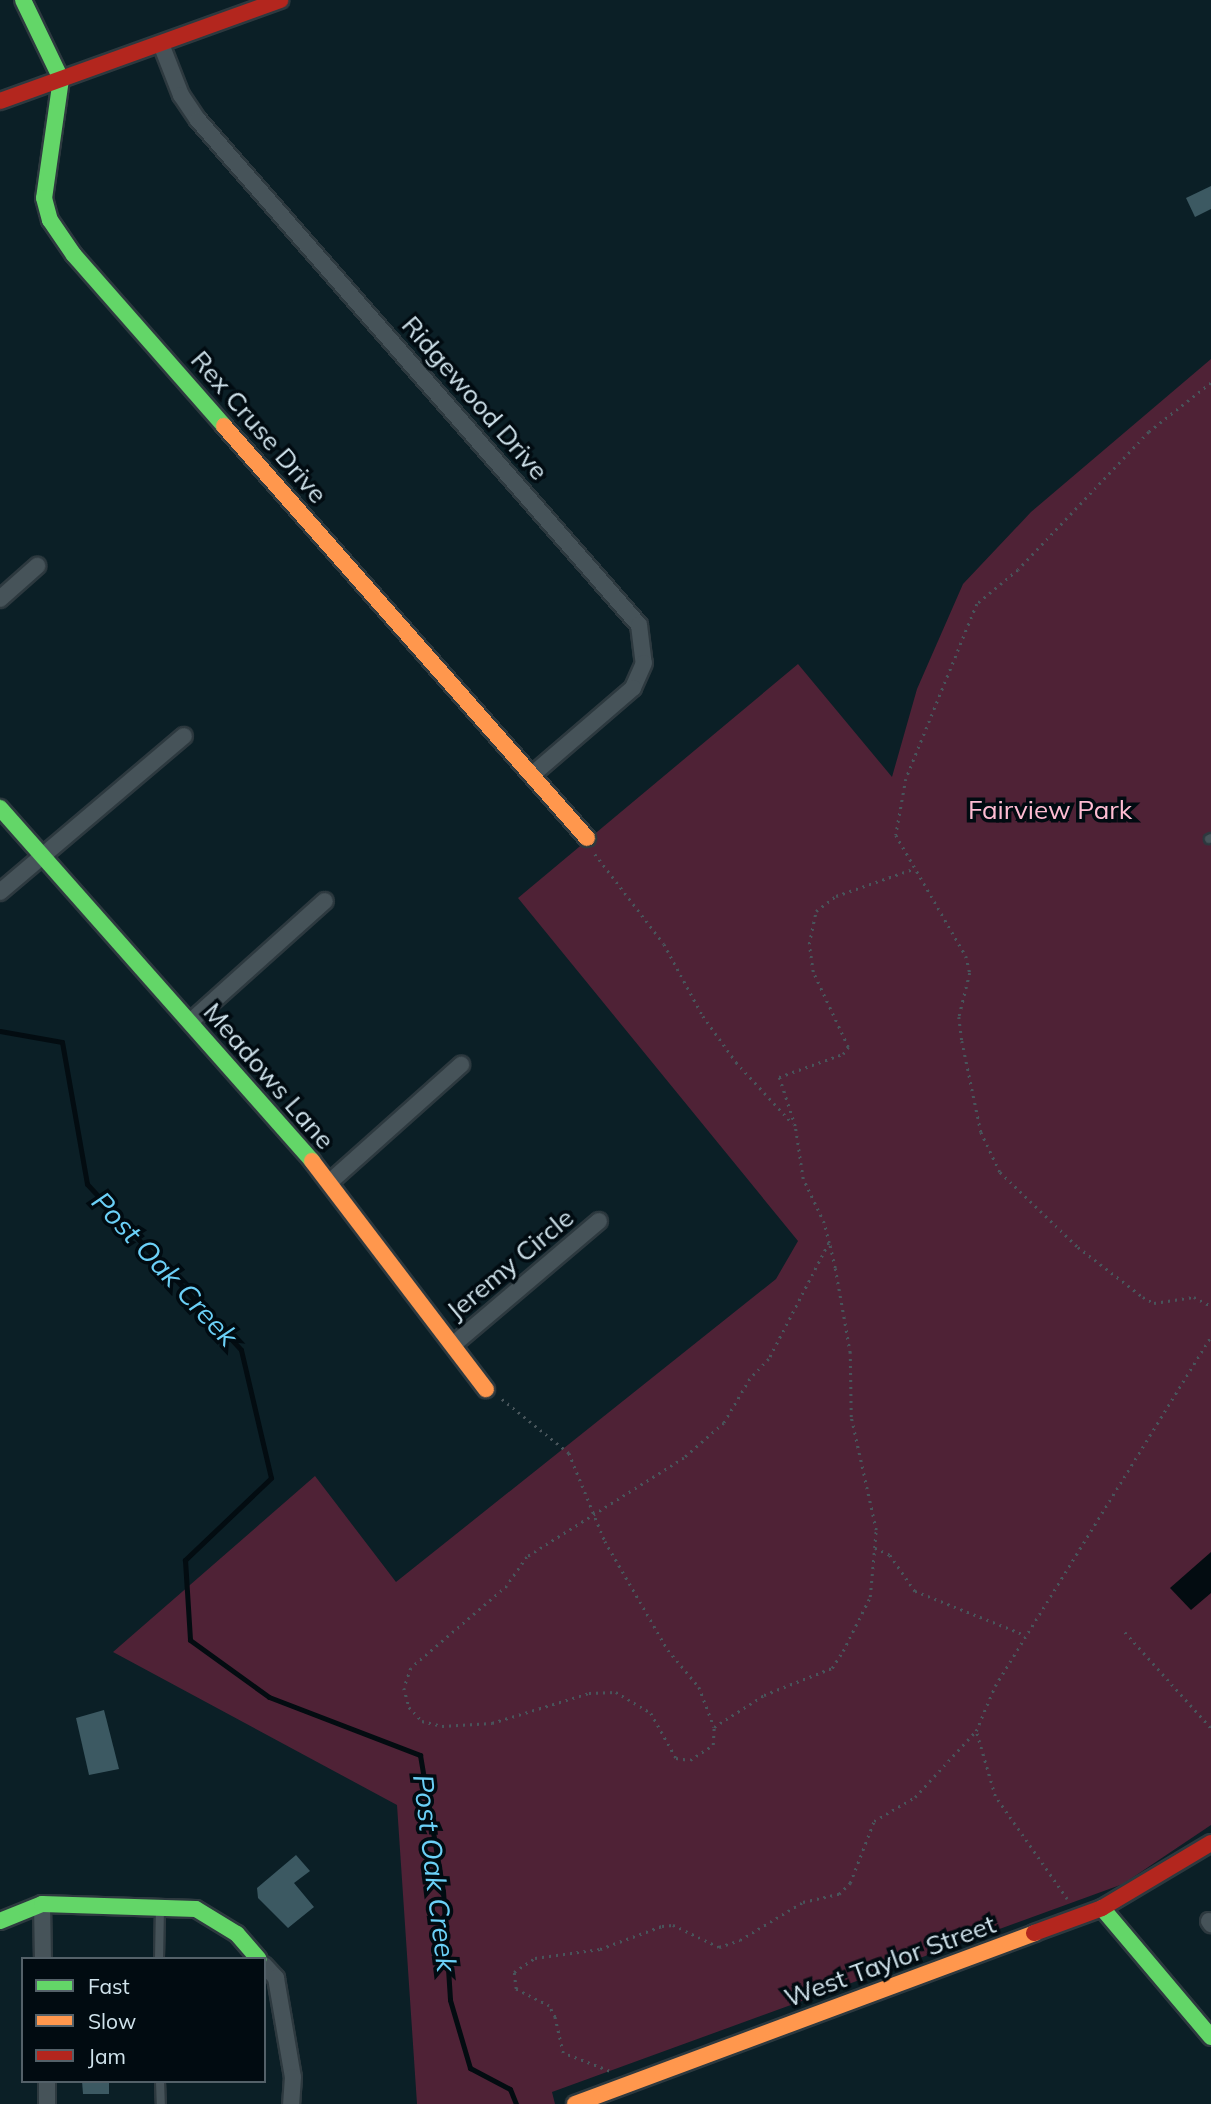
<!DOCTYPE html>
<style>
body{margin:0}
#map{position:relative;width:1211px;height:2104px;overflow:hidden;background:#0b1f26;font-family:Mulish,sans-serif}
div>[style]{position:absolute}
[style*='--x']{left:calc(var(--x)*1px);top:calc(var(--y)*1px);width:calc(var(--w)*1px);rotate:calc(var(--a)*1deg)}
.green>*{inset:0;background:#4f2236}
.water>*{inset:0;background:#030c11}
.stream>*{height:5px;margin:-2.5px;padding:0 2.5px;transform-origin:2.5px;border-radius:2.5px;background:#030c11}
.building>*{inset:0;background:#3c5962}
.path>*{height:2.5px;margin-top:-1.25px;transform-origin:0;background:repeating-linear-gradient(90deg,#48555b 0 2px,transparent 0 7px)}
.roads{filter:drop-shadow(2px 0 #2d393f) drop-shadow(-2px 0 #2d393f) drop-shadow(0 2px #2d393f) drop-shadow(0 -2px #2d393f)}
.lane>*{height:8px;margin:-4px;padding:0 4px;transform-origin:4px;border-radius:4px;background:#465359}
.street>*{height:16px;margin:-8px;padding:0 8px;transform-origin:8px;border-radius:8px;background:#465359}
.fast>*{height:16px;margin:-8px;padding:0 8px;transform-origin:8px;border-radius:8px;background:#63d668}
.slow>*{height:16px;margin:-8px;padding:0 8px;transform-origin:8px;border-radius:8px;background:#ff974d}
.jam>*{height:16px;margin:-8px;padding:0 8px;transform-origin:8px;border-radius:8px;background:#b3261e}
span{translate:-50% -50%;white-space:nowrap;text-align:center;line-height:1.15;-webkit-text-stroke:7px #010b11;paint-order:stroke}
.street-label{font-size:26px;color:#d0e3ec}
.park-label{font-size:26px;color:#febcd2}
.water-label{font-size:28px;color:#6bd0f7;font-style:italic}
.legend{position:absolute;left:21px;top:1957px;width:245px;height:126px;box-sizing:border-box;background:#010b11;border:2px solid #546169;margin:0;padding:9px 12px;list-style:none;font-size:21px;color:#d0e3ec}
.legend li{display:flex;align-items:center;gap:14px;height:35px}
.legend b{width:35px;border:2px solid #546169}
</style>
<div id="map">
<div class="green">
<div style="clip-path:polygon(1211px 359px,1211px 1825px,1123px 1884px,552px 2092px,555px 2104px,417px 2104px,397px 1805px,113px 1652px,315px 1476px,396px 1582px,776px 1279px,798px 1241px,518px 898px,798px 664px,892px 777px,917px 689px,963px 584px,1031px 512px)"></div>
</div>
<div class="water">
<div style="clip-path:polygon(1211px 1552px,1211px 1593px,1191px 1610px,1170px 1588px)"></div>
</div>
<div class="stream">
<div style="--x:0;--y:1031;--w:63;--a:10.1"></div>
<div style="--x:62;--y:1042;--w:144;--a:80"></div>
<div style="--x:87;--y:1184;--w:226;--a:47.1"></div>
<div style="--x:241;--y:1350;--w:131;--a:76.8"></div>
<div style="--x:271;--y:1478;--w:119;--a:136.4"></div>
<div style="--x:185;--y:1560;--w:80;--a:86.4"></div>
<div style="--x:190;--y:1640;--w:97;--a:35.8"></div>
<div style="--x:269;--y:1697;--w:162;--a:21"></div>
<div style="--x:420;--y:1755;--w:138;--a:80.4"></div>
<div style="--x:443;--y:1891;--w:109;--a:86.3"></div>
<div style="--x:450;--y:2000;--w:71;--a:73.6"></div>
<div style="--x:470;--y:2068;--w:45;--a:27.7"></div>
<div style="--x:510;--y:2089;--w:16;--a:68"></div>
</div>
<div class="building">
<div style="clip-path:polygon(1211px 186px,1211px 209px,1195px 217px,1186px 198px)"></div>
<div style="clip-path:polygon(104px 1710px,119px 1769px,89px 1775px,76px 1718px)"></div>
<div style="clip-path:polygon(296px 1855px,310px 1871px,294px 1883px,314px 1907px,288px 1928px,258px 1898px,257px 1888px)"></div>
<div style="clip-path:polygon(82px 2081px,109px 2081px,109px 2094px,83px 2094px)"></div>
</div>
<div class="path">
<div style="--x:1211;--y:383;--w:79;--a:141.7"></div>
<div style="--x:1149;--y:432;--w:190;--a:133.5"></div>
<div style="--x:1018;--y:570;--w:53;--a:140.3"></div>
<div style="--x:977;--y:604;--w:189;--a:112.1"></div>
<div style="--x:906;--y:779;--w:57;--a:100.1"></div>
<div style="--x:896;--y:835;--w:140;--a:60"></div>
<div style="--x:966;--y:956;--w:17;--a:77"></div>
<div style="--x:970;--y:973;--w:45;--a:104"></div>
<div style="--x:959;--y:1017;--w:24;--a:83"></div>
<div style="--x:962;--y:1041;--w:93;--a:78.2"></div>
<div style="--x:981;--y:1132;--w:44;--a:64.6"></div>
<div style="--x:1000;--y:1172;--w:108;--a:43.9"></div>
<div style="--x:1078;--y:1247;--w:82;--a:37.6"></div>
<div style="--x:1143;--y:1297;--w:13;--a:29"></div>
<div style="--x:1154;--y:1303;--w:40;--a:-8.5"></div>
<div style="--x:1194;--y:1297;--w:19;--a:28"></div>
<div style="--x:595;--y:854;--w:113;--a:52.5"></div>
<div style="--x:664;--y:944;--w:82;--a:61.6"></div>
<div style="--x:703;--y:1016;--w:57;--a:54.3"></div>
<div style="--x:736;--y:1062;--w:84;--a:47.4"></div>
<div style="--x:829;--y:1243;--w:131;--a:117.3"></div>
<div style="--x:769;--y:1359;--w:28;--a:134"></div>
<div style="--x:750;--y:1379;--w:51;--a:120.6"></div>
<div style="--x:724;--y:1423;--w:53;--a:138.8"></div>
<div style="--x:684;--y:1458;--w:186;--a:147.8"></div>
<div style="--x:527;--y:1557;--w:35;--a:125"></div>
<div style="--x:507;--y:1586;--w:126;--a:139.5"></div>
<div style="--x:411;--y:1668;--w:21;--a:109"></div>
<div style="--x:404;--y:1688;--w:20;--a:75"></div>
<div style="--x:409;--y:1707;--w:19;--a:47"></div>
<div style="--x:422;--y:1721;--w:21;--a:14"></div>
<div style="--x:442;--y:1726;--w:50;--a:-3.4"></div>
<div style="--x:492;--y:1723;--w:102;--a:-17.2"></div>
<div style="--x:589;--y:1693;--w:27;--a:-2"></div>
<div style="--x:616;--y:1692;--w:41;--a:31"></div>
<div style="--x:651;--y:1713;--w:51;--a:60.9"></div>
<div style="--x:676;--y:1758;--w:14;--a:8"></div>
<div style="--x:690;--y:1760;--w:27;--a:-33"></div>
<div style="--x:713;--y:1745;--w:18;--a:-87"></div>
<div style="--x:714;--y:1727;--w:59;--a:-32.6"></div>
<div style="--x:764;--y:1695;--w:73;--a:-21.7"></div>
<div style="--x:832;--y:1668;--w:20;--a:-57"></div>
<div style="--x:843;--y:1651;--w:60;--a:-63.4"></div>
<div style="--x:870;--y:1597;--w:67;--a:-84.9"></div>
<div style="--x:876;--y:1530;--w:116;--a:-102.5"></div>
<div style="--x:851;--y:1417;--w:64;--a:-90.9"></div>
<div style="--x:850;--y:1353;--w:86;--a:-100"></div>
<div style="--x:835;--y:1268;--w:26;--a:-103"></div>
<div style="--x:829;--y:1243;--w:21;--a:-104"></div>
<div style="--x:824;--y:1223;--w:49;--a:-115.5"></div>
<div style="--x:803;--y:1179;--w:54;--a:-98.6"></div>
<div style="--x:795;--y:1126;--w:52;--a:-108.1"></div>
<div style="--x:779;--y:1077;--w:68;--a:-19.8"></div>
<div style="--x:843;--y:1054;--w:9;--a:-54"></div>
<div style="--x:848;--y:1047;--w:83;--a:-115"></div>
<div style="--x:813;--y:972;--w:28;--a:-98"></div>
<div style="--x:809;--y:944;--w:34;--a:-78"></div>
<div style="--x:816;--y:911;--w:25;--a:-37"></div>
<div style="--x:836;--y:896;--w:82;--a:-19.3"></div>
<div style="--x:502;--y:1399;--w:86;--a:38.9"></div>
<div style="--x:569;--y:1453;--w:95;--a:67.8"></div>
<div style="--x:605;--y:1541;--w:126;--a:60"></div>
<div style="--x:668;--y:1650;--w:48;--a:50"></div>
<div style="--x:699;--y:1687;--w:43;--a:69.4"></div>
<div style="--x:875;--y:1548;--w:17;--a:25"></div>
<div style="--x:890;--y:1555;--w:44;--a:55.2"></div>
<div style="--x:915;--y:1591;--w:118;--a:21.8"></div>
<div style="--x:1125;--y:1632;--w:129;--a:48.1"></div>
<div style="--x:1067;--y:1899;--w:126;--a:-125"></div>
<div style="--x:995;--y:1796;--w:68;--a:-106.3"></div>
<div style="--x:976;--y:1731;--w:49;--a:-67.1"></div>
<div style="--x:995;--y:1686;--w:411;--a:-58.3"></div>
<div style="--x:609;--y:2071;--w:49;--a:-158.6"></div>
<div style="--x:563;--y:2053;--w:37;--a:-103"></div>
<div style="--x:555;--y:2017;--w:13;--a:-119"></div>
<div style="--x:549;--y:2006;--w:37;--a:-153"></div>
<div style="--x:516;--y:1989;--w:17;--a:-97"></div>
<div style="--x:514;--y:1972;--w:25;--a:-34"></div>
<div style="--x:535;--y:1958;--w:66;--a:-7.9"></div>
<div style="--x:600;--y:1949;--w:66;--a:-20.4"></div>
<div style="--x:662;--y:1926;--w:11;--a:-5"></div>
<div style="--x:673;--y:1925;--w:51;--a:25.6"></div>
<div style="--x:719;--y:1947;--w:22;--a:-18"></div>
<div style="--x:740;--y:1940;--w:74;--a:-31.1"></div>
<div style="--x:803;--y:1902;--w:37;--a:-13"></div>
<div style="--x:839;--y:1894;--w:16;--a:-45"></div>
<div style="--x:850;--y:1883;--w:66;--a:-68.8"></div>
<div style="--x:874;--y:1821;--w:48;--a:-30.3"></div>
<div style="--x:915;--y:1797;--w:90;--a:-47.3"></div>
</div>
<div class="roads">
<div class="lane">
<div style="--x:1209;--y:839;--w:2;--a:-27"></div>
<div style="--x:159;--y:1959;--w:50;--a:-88.9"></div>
<div style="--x:160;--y:2081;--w:23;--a:88"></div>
</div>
<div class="street">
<div style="--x:161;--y:44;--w:55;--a:68.6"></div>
<div style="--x:181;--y:95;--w:30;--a:56"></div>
<div style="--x:198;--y:120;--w:670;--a:48.87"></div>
<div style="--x:639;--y:625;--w:38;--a:83"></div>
<div style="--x:644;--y:663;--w:27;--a:114"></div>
<div style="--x:633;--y:688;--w:132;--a:139.3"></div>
<div style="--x:0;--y:599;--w:50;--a:-41.7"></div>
<div style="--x:0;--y:892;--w:241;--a:-40.3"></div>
<div style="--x:190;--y:1022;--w:181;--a:-41.9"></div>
<div style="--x:330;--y:1182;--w:176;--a:-41.8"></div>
<div style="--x:454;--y:1344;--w:190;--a:-40.3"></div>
<div style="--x:42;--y:1904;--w:55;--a:89"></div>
<div style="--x:1209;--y:1921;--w:4;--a:56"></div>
<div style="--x:264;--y:1965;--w:18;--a:47"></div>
<div style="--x:276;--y:1978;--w:100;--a:80.3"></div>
<div style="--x:293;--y:2077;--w:27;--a:94"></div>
<div style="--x:47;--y:2081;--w:23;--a:90"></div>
</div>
<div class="fast">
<div style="--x:23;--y:0;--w:88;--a:64.3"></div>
<div style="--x:61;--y:79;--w:120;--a:98.1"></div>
<div style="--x:44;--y:198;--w:23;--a:75"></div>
<div style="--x:50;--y:220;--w:42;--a:55.6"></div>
<div style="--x:74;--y:255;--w:227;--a:48.7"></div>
<div style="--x:0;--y:808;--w:471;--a:48.5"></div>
<div style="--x:1102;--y:1908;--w:169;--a:49.8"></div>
<div style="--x:0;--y:1921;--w:45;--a:-22"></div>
<div style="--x:42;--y:1904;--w:154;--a:1.9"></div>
<div style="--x:196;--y:1909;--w:48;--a:31.4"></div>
<div style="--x:237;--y:1934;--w:33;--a:49"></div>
</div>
<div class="slow">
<div style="--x:224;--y:426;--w:549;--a:48.62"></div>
<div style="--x:312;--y:1161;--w:287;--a:52.7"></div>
<div style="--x:575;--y:2104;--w:490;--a:-20.4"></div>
</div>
<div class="jam">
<div style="--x:0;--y:101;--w:298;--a:-19.8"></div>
<div style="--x:1034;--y:1933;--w:72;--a:-20.2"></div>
<div style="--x:1102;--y:1908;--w:127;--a:-30.8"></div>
</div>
</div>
<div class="street-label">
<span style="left:475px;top:398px;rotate:49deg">Ridgewood Drive</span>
<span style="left:259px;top:427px;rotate:49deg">Rex Cruse Drive</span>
<span style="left:269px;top:1076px;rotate:49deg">Meadows Lane</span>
<span style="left:510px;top:1264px;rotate:-40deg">Jeremy Circle</span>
<span style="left:890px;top:1961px;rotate:-20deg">West Taylor Street</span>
</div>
<div class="park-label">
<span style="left:1050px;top:810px">Fairview Park</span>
</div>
<div class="water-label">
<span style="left:165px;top:1269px;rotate:47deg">Post Oak Creek</span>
<span style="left:435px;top:1873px;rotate:83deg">Post Oak Creek</span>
</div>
<ul class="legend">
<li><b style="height:9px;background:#63d668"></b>Fast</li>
<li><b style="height:9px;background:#ff974d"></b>Slow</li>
<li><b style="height:9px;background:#b3261e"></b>Jam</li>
</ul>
</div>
